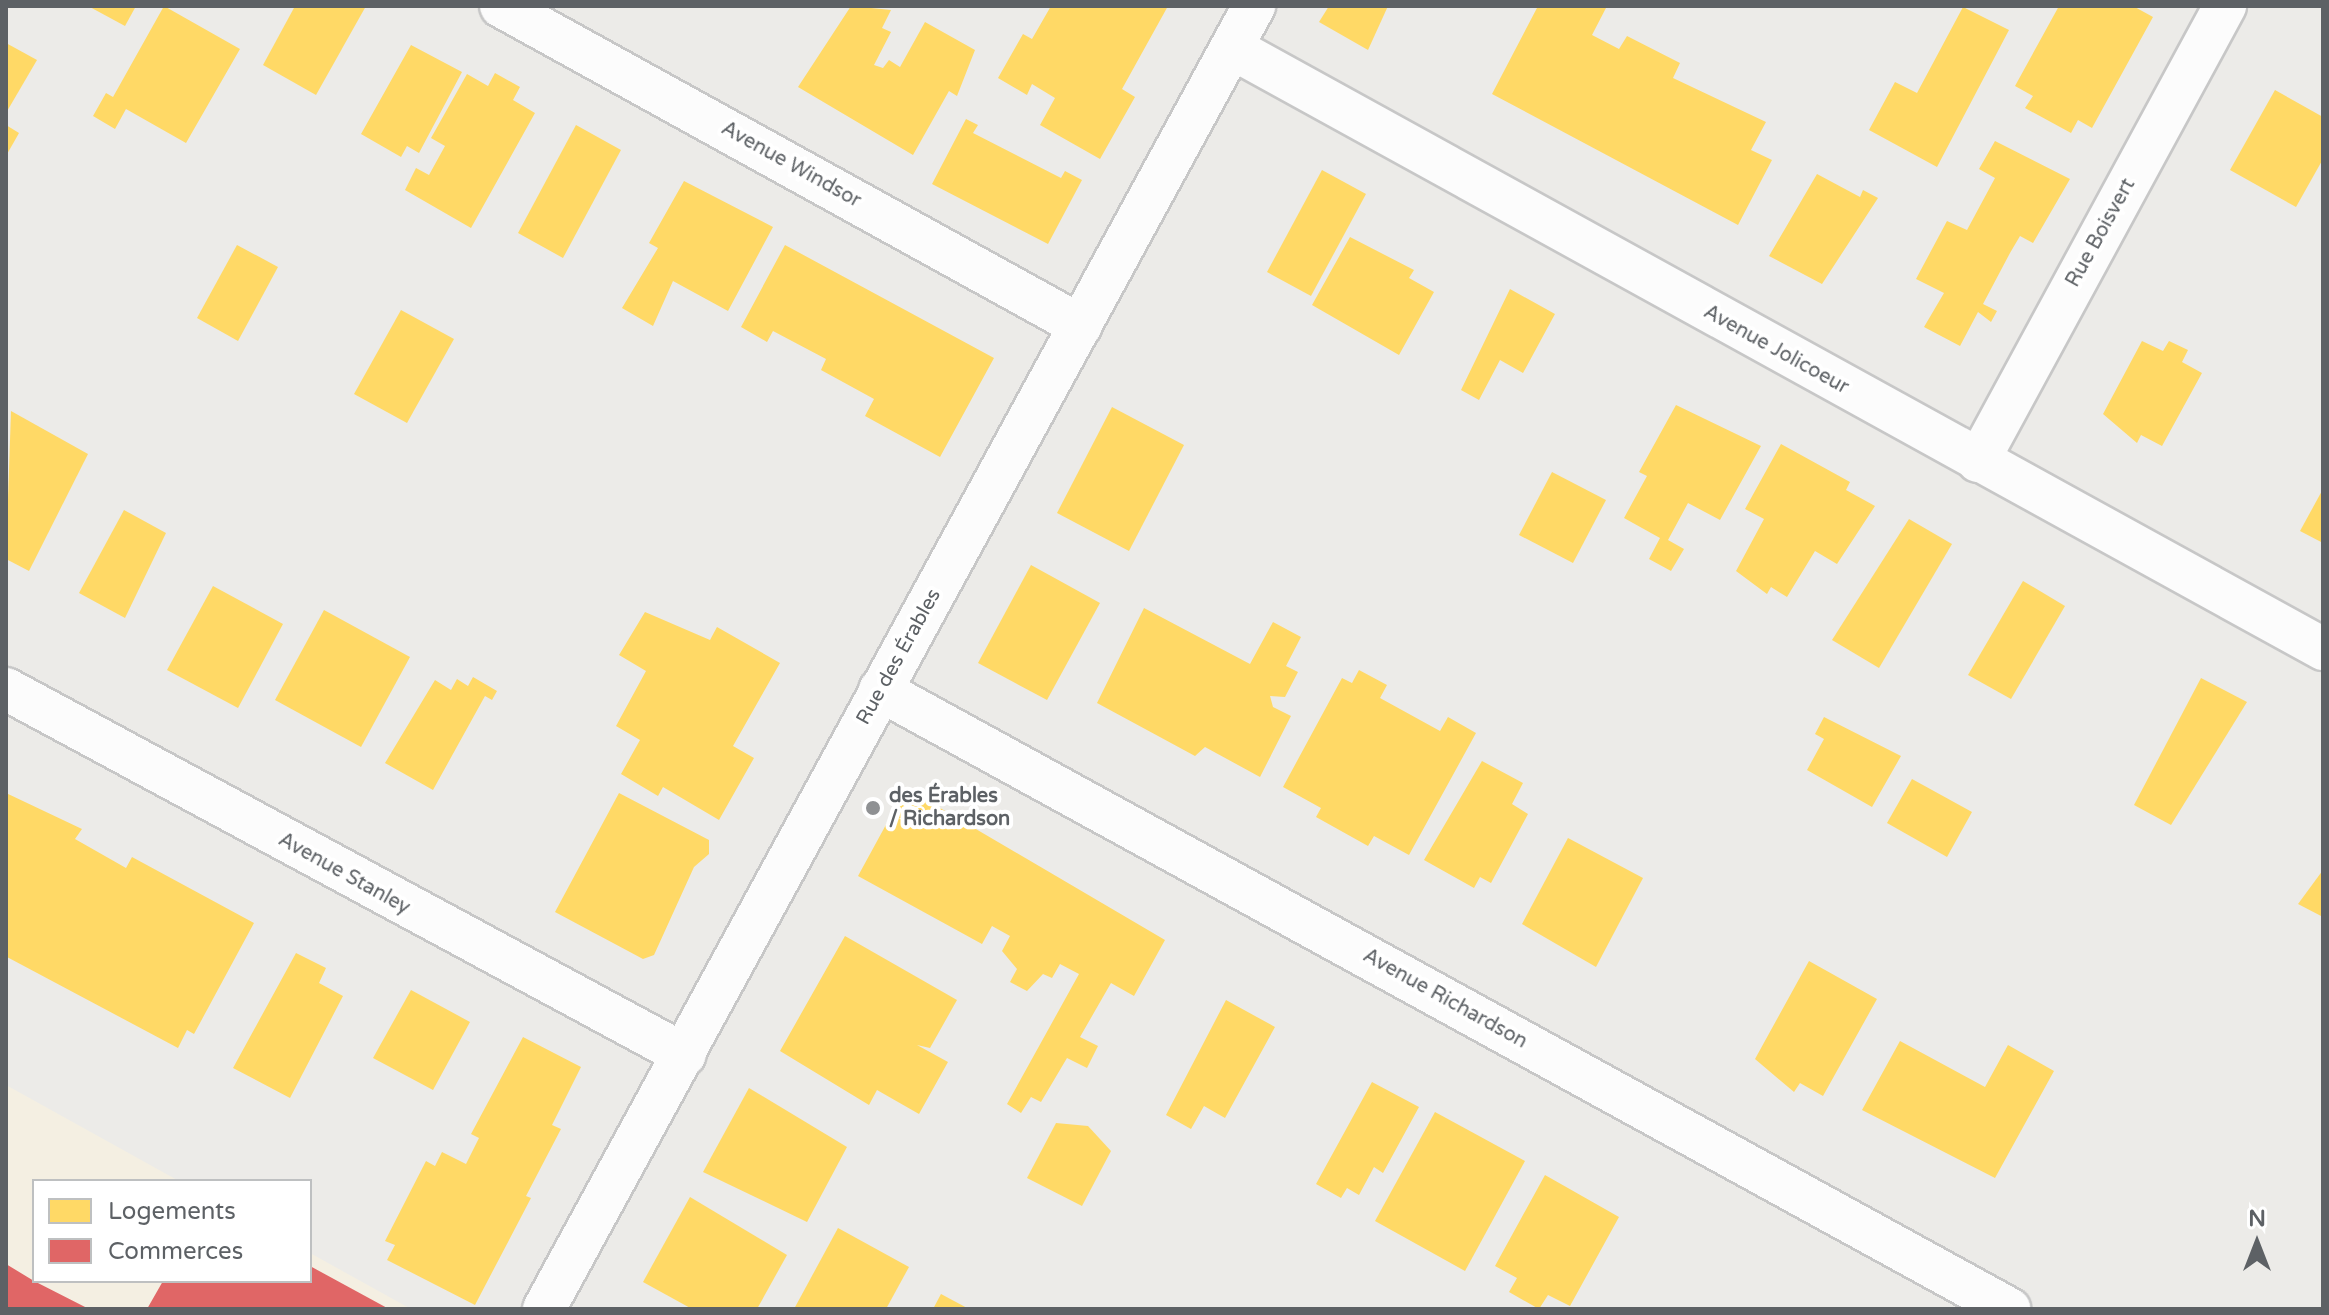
<!DOCTYPE html>
<meta charset="utf-8">
<style>
body{margin:0}
#map{position:relative;width:2329px;height:1315px;overflow:hidden;background:#ecebe8;font-family:"Varela Round",sans-serif}
div>[style]{position:absolute}
[style*='--x']{left:calc(var(--x)*1px);top:calc(var(--y)*1px);width:calc(var(--w)*1px);rotate:calc(var(--a)*1deg)}
.commercial>*{inset:0;background:#f4efe2}
.homes>*{inset:0;background:#ffd966}
.shops>*{inset:0;background:#e06666}
.roads{filter:drop-shadow(2px 0 #c7c7c7) drop-shadow(-2px 0 #c7c7c7) drop-shadow(0 2px #c7c7c7) drop-shadow(0 -2px #c7c7c7)}
.minor>*{height:42px;margin:-21px;padding:0 21px;transform-origin:21px;border-radius:21px;background:#fcfcfc}
.dots>*{width:22px;height:22px;translate:-50% -50%;box-sizing:border-box;border:4px solid #fff;border-radius:50%}
span{translate:-50% -50%;white-space:nowrap;text-align:center;line-height:1.15;-webkit-text-stroke:8px #fff;paint-order:stroke}
.street-label{font-size:20px;color:#5d6165}
.poi-label{font-size:20px;color:#5d6165;font-weight:700}
.left{translate:0 -50%;text-align:left}
.frame{position:absolute;inset:0;border:8px solid #5d6165;pointer-events:none}
.legend{position:absolute;left:32px;top:1179px;width:280px;height:104px;box-sizing:border-box;background:#fff;border:2px solid #bec0c1;margin:0;padding:10px 14px;list-style:none;font-size:24px;color:#5d6165}
.legend li{display:flex;align-items:center;gap:16px;height:40px}
.legend b{width:40px;border:2px solid #bec0c1}
.north{position:absolute;left:2217px;top:1203px;width:80px;height:80px;-webkit-text-stroke:6px #fff;paint-order:stroke;rotate:0deg;font-size:22px;font-weight:700;line-height:32px;text-align:center;color:#5d6165}
.north::after{content:'';display:block;margin:auto;width:28px;height:36px;background:#5d6165;clip-path:polygon(50% 0,100% 100%,50% 72%,0 100%)}
</style>
<div id="map">
<div class="commercial">
<div style="clip-path:polygon(6px 1085px,179px 1181px,34px 1181px,34px 1281px,310px 1281px,310px 1253px,411px 1309px,6px 1309px)"></div>
</div>
<div class="homes">
<div style="clip-path:polygon(88px 6px,136px 6px,125px 26px)"></div>
<div style="clip-path:polygon(164px 6px,240px 49px,186px 143px,126px 109px,115px 129px,93px 116px,106px 93px,113px 97px)"></div>
<div style="clip-path:polygon(295px 6px,366px 6px,316px 95px,263px 65px)"></div>
<div style="clip-path:polygon(851px 6px,891px 10px,882px 28px,891px 32px,874px 65px,883px 68px,889px 60px,900px 67px,925px 22px,975px 50px,957px 96px,949px 91px,913px 155px,798px 87px)"></div>
<div style="clip-path:polygon(1051px 6px,1168px 6px,1122px 89px,1135px 97px,1100px 159px,1040px 125px,1055px 98px,1032px 84px,1027px 95px,998px 78px,1023px 34px,1032px 39px)"></div>
<div style="clip-path:polygon(1329px 6px,1388px 6px,1368px 50px,1319px 22px)"></div>
<div style="clip-path:polygon(1538px 6px,1607px 6px,1592px 35px,1619px 49px,1627px 36px,1680px 63px,1673px 78px,1766px 122px,1751px 150px,1772px 160px,1738px 225px,1492px 94px)"></div>
<div style="clip-path:polygon(2059px 6px,2133px 6px,2153px 17px,2092px 128px,2078px 120px,2071px 133px,2025px 108px,2033px 96px,2015px 86px)"></div>
<div style="clip-path:polygon(1963px 7px,2009px 30px,1937px 167px,1869px 130px,1895px 82px,1917px 93px)"></div>
<div style="clip-path:polygon(6px 43px,37px 60px,6px 113px)"></div>
<div style="clip-path:polygon(411px 45px,462px 72px,419px 153px,407px 146px,401px 157px,361px 134px)"></div>
<div style="clip-path:polygon(495px 73px,520px 87px,513px 100px,535px 113px,471px 228px,405px 190px,416px 168px,429px 175px,445px 146px,431px 138px,467px 74px,488px 86px)"></div>
<div style="clip-path:polygon(2275px 90px,2323px 117px,2323px 159px,2296px 207px,2230px 170px)"></div>
<div style="clip-path:polygon(966px 119px,978px 125px,973px 133px,1061px 178px,1065px 171px,1082px 180px,1048px 244px,932px 184px)"></div>
<div style="clip-path:polygon(6px 125px,19px 133px,6px 156px)"></div>
<div style="clip-path:polygon(576px 125px,621px 150px,563px 258px,518px 233px)"></div>
<div style="clip-path:polygon(1995px 141px,2070px 179px,2033px 243px,2020px 236px,2010px 253px,1983px 304px,1997px 311px,1991px 322px,1978px 312px,1960px 346px,1924px 327px,1944px 293px,1916px 279px,1947px 221px,1967px 230px,1995px 178px,1979px 169px)"></div>
<div style="clip-path:polygon(1322px 170px,1366px 194px,1311px 296px,1267px 272px)"></div>
<div style="clip-path:polygon(1817px 174px,1860px 197px,1863px 190px,1878px 198px,1822px 284px,1769px 256px)"></div>
<div style="clip-path:polygon(684px 181px,773px 227px,728px 311px,673px 281px,653px 326px,622px 308px,658px 248px,649px 243px)"></div>
<div style="clip-path:polygon(1350px 237px,1414px 270px,1409px 278px,1434px 292px,1399px 355px,1312px 305px)"></div>
<div style="clip-path:polygon(237px 245px,278px 267px,238px 341px,197px 318px)"></div>
<div style="clip-path:polygon(785px 245px,994px 358px,940px 457px,865px 416px,874px 399px,821px 370px,826px 359px,773px 331px,767px 342px,741px 327px)"></div>
<div style="clip-path:polygon(1510px 289px,1555px 314px,1523px 373px,1500px 360px,1479px 400px,1461px 390px)"></div>
<div style="clip-path:polygon(401px 310px,454px 339px,407px 423px,354px 394px)"></div>
<div style="clip-path:polygon(2142px 341px,2163px 351px,2169px 341px,2188px 350px,2182px 362px,2202px 373px,2162px 446px,2141px 435px,2137px 443px,2103px 414px)"></div>
<div style="clip-path:polygon(1676px 405px,1761px 446px,1720px 520px,1688px 503px,1668px 540px,1684px 549px,1671px 571px,1649px 559px,1660px 538px,1624px 518px,1647px 476px,1639px 472px)"></div>
<div style="clip-path:polygon(1112px 407px,1184px 445px,1129px 551px,1057px 513px)"></div>
<div style="clip-path:polygon(11px 411px,88px 454px,29px 571px,6px 559px)"></div>
<div style="clip-path:polygon(1781px 444px,1850px 482px,1846px 490px,1875px 506px,1837px 564px,1815px 551px,1787px 597px,1771px 587px,1767px 594px,1736px 571px,1764px 519px,1745px 509px)"></div>
<div style="clip-path:polygon(1552px 472px,1606px 500px,1573px 563px,1519px 535px)"></div>
<div style="clip-path:polygon(2323px 489px,2323px 543px,2300px 531px)"></div>
<div style="clip-path:polygon(124px 510px,166px 533px,125px 618px,79px 593px)"></div>
<div style="clip-path:polygon(1909px 519px,1952px 544px,1879px 668px,1832px 640px)"></div>
<div style="clip-path:polygon(1031px 565px,1100px 603px,1047px 700px,978px 663px)"></div>
<div style="clip-path:polygon(2023px 581px,2065px 606px,2011px 699px,1968px 675px)"></div>
<div style="clip-path:polygon(213px 586px,283px 624px,238px 708px,167px 670px)"></div>
<div style="clip-path:polygon(1144px 608px,1250px 664px,1273px 622px,1301px 637px,1286px 666px,1298px 672px,1285px 697px,1270px 696px,1273px 707px,1291px 716px,1260px 777px,1205px 747px,1195px 756px,1097px 703px)"></div>
<div style="clip-path:polygon(324px 610px,410px 657px,361px 747px,275px 700px)"></div>
<div style="clip-path:polygon(645px 612px,710px 640px,717px 627px,780px 663px,733px 746px,754px 758px,719px 820px,663px 787px,658px 796px,621px 774px,640px 740px,616px 726px,646px 671px,619px 655px)"></div>
<div style="clip-path:polygon(1359px 670px,1387px 685px,1380px 698px,1440px 731px,1448px 717px,1476px 733px,1409px 855px,1374px 836px,1368px 846px,1316px 817px,1321px 808px,1283px 787px,1342px 678px,1352px 683px)"></div>
<div style="clip-path:polygon(473px 677px,497px 691px,492px 700px,485px 696px,433px 790px,385px 763px,435px 680px,451px 690px,457px 679px,468px 686px)"></div>
<div style="clip-path:polygon(2201px 678px,2247px 702px,2171px 825px,2134px 805px)"></div>
<div style="clip-path:polygon(1824px 717px,1901px 756px,1872px 807px,1807px 770px,1824px 739px,1815px 734px)"></div>
<div style="clip-path:polygon(1482px 761px,1523px 783px,1512px 804px,1528px 814px,1491px 883px,1480px 877px,1474px 888px,1424px 860px)"></div>
<div style="clip-path:polygon(1912px 779px,1972px 812px,1947px 857px,1887px 823px)"></div>
<div style="clip-path:polygon(906px 788px,1165px 940px,1134px 996px,1111px 983px,1080px 1037px,1098px 1046px,1087px 1068px,1067px 1058px,1041px 1102px,1031px 1097px,1021px 1113px,1007px 1104px,1079px 974px,1060px 964px,1052px 978px,1043px 974px,1027px 991px,1010px 982px,1017px 969px,1002px 951px,1010px 936px,992px 926px,982px 944px,858px 876px)"></div>
<div style="clip-path:polygon(6px 793px,82px 829px,75px 839px,126px 868px,132px 857px,254px 923px,194px 1034px,187px 1030px,178px 1048px,7px 957px)"></div>
<div style="clip-path:polygon(619px 793px,709px 840px,709px 854px,694px 867px,654px 955px,643px 959px,555px 912px)"></div>
<div style="clip-path:polygon(1568px 838px,1643px 878px,1596px 967px,1522px 924px)"></div>
<div style="clip-path:polygon(2323px 870px,2323px 917px,2298px 904px)"></div>
<div style="clip-path:polygon(845px 936px,957px 1000px,930px 1048px,917px 1045px,948px 1062px,919px 1114px,877px 1090px,869px 1105px,780px 1051px)"></div>
<div style="clip-path:polygon(296px 953px,326px 968px,319px 983px,343px 996px,290px 1098px,233px 1068px)"></div>
<div style="clip-path:polygon(1809px 961px,1877px 999px,1823px 1096px,1800px 1083px,1794px 1092px,1755px 1059px)"></div>
<div style="clip-path:polygon(411px 990px,470px 1022px,433px 1090px,373px 1058px)"></div>
<div style="clip-path:polygon(1226px 1000px,1275px 1027px,1225px 1118px,1204px 1106px,1191px 1129px,1166px 1115px)"></div>
<div style="clip-path:polygon(523px 1037px,581px 1067px,552px 1125px,561px 1129px,526px 1196px,531px 1198px,475px 1305px,387px 1260px,395px 1245px,385px 1241px,426px 1161px,435px 1166px,442px 1152px,466px 1164px,479px 1138px,471px 1134px)"></div>
<div style="clip-path:polygon(1900px 1041px,1985px 1087px,2008px 1045px,2054px 1071px,1995px 1178px,1862px 1110px)"></div>
<div style="clip-path:polygon(1372px 1082px,1419px 1107px,1383px 1173px,1374px 1167px,1359px 1195px,1347px 1188px,1341px 1198px,1316px 1184px)"></div>
<div style="clip-path:polygon(749px 1088px,847px 1147px,807px 1222px,703px 1172px)"></div>
<div style="clip-path:polygon(1435px 1112px,1525px 1161px,1465px 1271px,1375px 1221px)"></div>
<div style="clip-path:polygon(1056px 1123px,1088px 1126px,1111px 1151px,1082px 1206px,1027px 1178px)"></div>
<div style="clip-path:polygon(1545px 1175px,1619px 1217px,1570px 1306px,1548px 1295px,1539px 1309px,1509px 1292px,1517px 1278px,1495px 1266px)"></div>
<div style="clip-path:polygon(690px 1197px,787px 1255px,757px 1309px,692px 1309px,643px 1282px)"></div>
<div style="clip-path:polygon(838px 1228px,909px 1267px,886px 1309px,794px 1309px)"></div>
<div style="clip-path:polygon(941px 1294px,969px 1309px,933px 1309px)"></div>
</div>
<div class="shops">
<div style="clip-path:polygon(6px 1264px,34px 1281px,89px 1309px,6px 1309px)"></div>
<div style="clip-path:polygon(310px 1266px,389px 1309px,147px 1309px,163px 1281px,310px 1281px)"></div>
</div>
<div class="roads">
<div class="minor">
<div style="--x:501;--y:6;--w:662;--a:28.89"></div>
<div style="--x:1232;--y:48;--w:1246;--a:28.85"></div>
<div style="--x:1978;--y:461;--w:518;--a:-61.5"></div>
<div style="--x:6;--y:689;--w:771;--a:28.33"></div>
<div style="--x:880;--y:690;--w:1288;--a:28.73"></div>
<div style="--x:544;--y:1309;--w:1484;--a:-61.41"></div>
</div>
</div>
<div class="dots">
<div style="left:873px;top:808px;background:#8f9193"></div>
</div>
<div class="street-label">
<span style="left:791px;top:165px;rotate:29deg">Avenue Windsor</span>
<span style="left:2101px;top:233px;rotate:-61deg">Rue Boisvert</span>
<span style="left:1776px;top:350px;rotate:29deg">Avenue Jolicoeur</span>
<span style="left:899px;top:657px;rotate:-61deg">Rue des Érables</span>
<span style="left:344px;top:874px;rotate:29deg">Avenue Stanley</span>
<span style="left:1445px;top:999px;rotate:29deg">Avenue Richardson</span>
</div>
<div class="poi-label">
<span class="left" style="left:889px;top:808px">des Érables<br>/ Richardson</span>
</div>
<div class="frame"></div>
<ul class="legend">
<li><b style="height:22px;background:#ffd966"></b>Logements</li>
<li><b style="height:22px;background:#e06666"></b>Commerces</li>
</ul>
<div class="north">N</div>
</div>
